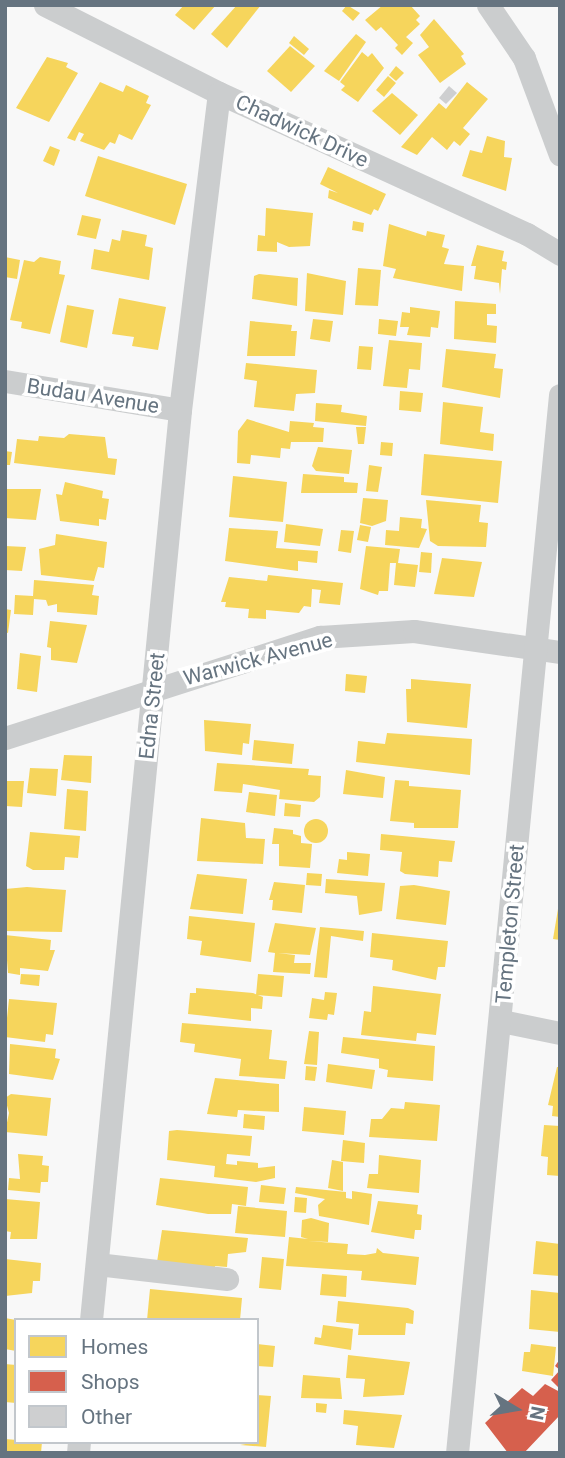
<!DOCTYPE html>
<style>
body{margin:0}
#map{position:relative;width:565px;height:1458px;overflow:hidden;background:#f8f8f8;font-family:Roboto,sans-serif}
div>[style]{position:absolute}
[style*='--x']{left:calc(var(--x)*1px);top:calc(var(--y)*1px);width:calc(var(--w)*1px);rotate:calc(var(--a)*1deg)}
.homes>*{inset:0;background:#f6d55c}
.round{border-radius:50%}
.shops>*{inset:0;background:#d6604d}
.building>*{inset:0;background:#cecfd0}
.minor>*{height:23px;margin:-11.5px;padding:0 11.5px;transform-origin:11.5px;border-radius:11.5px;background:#cbcdce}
span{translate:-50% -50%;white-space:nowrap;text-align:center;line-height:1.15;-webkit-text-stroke:7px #fff;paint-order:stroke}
.street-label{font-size:21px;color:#667480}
.frame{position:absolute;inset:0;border:7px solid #667480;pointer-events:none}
.legend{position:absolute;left:14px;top:1318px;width:245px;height:126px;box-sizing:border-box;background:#fff;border:2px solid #c2c7cc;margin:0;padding:9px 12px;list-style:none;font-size:21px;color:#667480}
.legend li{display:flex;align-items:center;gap:14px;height:35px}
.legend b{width:35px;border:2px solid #c2c7cc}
.north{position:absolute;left:481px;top:1374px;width:70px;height:70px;-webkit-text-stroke:5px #fff;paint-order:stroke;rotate:101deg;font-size:19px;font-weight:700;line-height:28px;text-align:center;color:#667480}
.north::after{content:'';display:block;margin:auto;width:24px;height:32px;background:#667480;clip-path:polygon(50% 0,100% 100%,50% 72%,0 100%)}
</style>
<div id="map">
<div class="homes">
<div style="clip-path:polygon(184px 5px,216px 5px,194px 30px,175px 15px)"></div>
<div style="clip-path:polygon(237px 5px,261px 5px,227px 48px,211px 34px)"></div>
<div style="clip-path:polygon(347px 5px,360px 13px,353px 21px,342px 11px)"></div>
<div style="clip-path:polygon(383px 5px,410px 5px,420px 16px,416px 20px,420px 24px,406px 37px,413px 43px,402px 55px,395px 48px,398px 45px,381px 27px,376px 31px,365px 20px)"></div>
<div style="clip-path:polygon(434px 19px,464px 54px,461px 56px,466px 64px,440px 83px,418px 55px,429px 47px,420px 35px)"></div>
<div style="clip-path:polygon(356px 34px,366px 42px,339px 81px,324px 71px)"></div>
<div style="clip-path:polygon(294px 36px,309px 49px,304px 55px,289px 43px)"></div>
<div style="clip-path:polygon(290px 46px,315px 66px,291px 92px,267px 71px)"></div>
<div style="clip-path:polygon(362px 52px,368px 57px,372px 53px,384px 68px,358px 102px,341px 90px,345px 86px,340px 82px)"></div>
<div style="clip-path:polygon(47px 57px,68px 63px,66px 67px,78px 73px,49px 122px,16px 108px)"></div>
<div style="clip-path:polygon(396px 66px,404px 73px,396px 81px,389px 75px)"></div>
<div style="clip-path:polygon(388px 76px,396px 83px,384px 97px,376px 90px)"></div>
<div style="clip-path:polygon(100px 82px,123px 92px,126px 85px,149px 96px,146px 103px,151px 105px,132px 140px,119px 134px,115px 144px,110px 142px,104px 150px,80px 141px,84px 134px,79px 132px,75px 141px,67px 138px)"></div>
<div style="clip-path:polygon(467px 82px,488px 99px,463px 128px,470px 134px,460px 146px,454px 141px,447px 150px,432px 137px,417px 155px,401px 147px,439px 103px,446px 109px)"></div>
<div style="clip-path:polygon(392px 93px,418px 115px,400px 135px,372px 111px)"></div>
<div style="clip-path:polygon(487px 136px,505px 141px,504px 157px,512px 158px,506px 191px,462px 176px,470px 150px,482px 153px)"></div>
<div style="clip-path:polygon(50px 146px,60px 150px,54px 166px,43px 161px)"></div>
<div style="clip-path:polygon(98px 156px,187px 184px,175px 225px,85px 196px)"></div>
<div style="clip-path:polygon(328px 167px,386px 194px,378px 211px,374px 209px,371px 215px,328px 198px,329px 190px,338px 193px,320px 184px)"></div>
<div style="clip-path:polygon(266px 208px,313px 213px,310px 246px,289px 247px,277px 242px,277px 252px,257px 251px,258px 235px,265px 236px)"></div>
<div style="clip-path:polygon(82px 215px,101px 219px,96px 239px,77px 235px)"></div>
<div style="clip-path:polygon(353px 221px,364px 223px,363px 232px,352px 230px)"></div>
<div style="clip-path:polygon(389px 224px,426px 236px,427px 231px,445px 235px,442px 247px,449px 249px,444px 264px,464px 266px,462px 291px,393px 278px,396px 269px,383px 266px)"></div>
<div style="clip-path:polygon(122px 230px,147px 235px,145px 246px,153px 248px,149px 280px,91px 269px,94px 249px,109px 252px,112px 239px,120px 241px)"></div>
<div style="clip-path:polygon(477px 245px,504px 251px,502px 261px,507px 262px,506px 270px,502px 269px,500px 294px,499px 283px,474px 279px,476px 266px,471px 266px)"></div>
<div style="clip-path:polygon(5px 257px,20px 260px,17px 279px,5px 277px)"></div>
<div style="clip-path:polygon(40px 257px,61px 261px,59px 274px,65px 275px,50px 334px,21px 328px,22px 322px,10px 320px,24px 260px,34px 262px)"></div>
<div style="clip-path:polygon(358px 268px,381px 270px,378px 306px,355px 305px)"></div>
<div style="clip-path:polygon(307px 273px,346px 281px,343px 315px,305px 311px)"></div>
<div style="clip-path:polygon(259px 274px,298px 278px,297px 306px,252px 299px,254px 276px)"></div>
<div style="clip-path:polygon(119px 298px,166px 307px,158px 350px,132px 346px,134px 337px,112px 334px)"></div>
<div style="clip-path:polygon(455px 301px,496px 304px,496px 314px,487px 314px,487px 325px,497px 326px,496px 343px,454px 339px)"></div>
<div style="clip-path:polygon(67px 305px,94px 310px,87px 348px,60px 342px)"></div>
<div style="clip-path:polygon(410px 307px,440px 311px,438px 328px,431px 327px,430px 337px,407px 335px,409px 327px,400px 327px,402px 312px,410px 313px)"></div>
<div style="clip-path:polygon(313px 319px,333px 321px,330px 342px,310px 339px)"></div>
<div style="clip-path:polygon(379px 319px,398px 321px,396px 336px,378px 334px)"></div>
<div style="clip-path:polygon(250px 321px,292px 325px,291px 331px,297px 331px,295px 356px,247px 356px)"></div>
<div style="clip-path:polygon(389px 340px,422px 343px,420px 370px,409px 369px,407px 388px,383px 386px)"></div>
<div style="clip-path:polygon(359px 346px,373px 347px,371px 370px,357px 369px)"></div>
<div style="clip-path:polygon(446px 349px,496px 354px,494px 368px,503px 369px,500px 398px,442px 387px)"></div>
<div style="clip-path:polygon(246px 363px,317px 370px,315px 393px,296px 394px,294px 411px,254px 407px,257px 381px,244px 379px)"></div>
<div style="clip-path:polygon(400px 391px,423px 393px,421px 412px,399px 410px)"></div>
<div style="clip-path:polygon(443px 402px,483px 407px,480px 432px,494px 434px,493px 451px,440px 444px)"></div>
<div style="clip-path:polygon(316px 403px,342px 405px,341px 412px,367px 416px,366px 426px,315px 421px)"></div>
<div style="clip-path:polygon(247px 419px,289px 432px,290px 421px,314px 423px,313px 427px,324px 428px,323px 442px,291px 442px,290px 449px,281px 448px,280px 458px,251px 455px,250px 464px,237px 463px,238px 431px)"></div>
<div style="clip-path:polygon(356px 427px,366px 427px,364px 444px,358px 444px)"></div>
<div style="clip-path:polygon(69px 434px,105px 437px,108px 458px,117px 459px,115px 475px,14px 463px,17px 439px,38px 441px,39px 436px,64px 438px)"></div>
<div style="clip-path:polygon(381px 442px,393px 443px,392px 456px,380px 455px)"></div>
<div style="clip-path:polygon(318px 447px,352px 450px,349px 474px,316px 471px,312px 466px)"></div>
<div style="clip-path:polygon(5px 451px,12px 452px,10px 465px,5px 465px)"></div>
<div style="clip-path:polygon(424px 454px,502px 461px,498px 503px,421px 495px)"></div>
<div style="clip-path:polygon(369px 465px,382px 467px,378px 492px,366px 491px)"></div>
<div style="clip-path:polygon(303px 474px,344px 477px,344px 482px,358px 483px,357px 493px,301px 493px)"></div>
<div style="clip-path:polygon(233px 476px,287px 482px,283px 522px,229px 517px)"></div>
<div style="clip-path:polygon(65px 482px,103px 491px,102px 498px,109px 499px,106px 520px,99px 519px,99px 526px,60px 521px,56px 494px,62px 495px)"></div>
<div style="clip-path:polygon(6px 489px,41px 489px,36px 520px,5px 518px)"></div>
<div style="clip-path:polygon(363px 498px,388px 500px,386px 521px,372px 526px,360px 523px)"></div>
<div style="clip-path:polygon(426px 500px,481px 505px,479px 522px,488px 523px,486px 547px,438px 546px,430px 541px)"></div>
<div style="clip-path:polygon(400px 517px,422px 519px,421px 528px,427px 529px,419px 548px,385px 545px,386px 530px,399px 531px)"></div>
<div style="clip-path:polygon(286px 524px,323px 529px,320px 546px,284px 542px)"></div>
<div style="clip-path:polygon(360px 525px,371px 527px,368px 542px,357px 540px)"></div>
<div style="clip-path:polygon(229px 528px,278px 531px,276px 548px,318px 551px,317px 563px,298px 561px,298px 571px,225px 561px)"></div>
<div style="clip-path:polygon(341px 530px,354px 531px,351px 553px,338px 551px)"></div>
<div style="clip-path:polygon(56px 534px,107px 542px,104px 568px,98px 567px,94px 581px,41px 575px,39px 549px,55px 545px)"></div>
<div style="clip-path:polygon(5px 546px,26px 547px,22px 571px,5px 570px)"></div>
<div style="clip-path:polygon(366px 546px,400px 549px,398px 563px,418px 565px,415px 587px,394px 585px,396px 563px,390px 563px,388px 591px,379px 591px,378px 595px,360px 589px)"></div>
<div style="clip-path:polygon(421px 552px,432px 553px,431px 573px,419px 572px)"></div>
<div style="clip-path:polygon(442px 558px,482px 562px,474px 597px,434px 594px)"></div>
<div style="clip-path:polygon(268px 575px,343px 583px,340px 605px,319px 603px,321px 590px,312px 589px,311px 607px,304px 606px,299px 613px,266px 610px,266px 619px,248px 618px,249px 609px,225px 607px,226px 602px,221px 602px,229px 577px,267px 581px)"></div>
<div style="clip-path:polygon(34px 580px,94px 585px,92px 595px,99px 596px,97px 615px,57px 612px,57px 604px,48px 606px,46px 600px,34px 599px,33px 615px,14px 614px,15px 595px,33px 596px)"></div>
<div style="clip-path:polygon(5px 609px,11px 610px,8px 633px,5px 632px)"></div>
<div style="clip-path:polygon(50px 621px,87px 625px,77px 663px,51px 660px,51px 648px,47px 647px)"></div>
<div style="clip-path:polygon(20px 653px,41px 656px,37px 692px,17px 689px)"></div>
<div style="clip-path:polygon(346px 674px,367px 676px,365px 693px,345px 691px)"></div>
<div style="clip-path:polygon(411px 679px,471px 684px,467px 728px,407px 722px,406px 689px,411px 689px)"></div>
<div style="clip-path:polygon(204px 720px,251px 724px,249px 744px,243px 743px,242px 755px,205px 751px)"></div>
<div style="clip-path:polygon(387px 733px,472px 739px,470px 775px,356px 762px,358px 741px,385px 744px)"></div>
<div style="clip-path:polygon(254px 740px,294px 744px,292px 764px,252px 760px)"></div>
<div style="clip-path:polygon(64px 755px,92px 756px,91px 783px,61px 780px)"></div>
<div style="clip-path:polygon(217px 763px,309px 769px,308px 775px,321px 776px,320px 797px,314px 802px,279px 799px,280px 790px,243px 784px,242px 793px,214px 791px)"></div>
<div style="clip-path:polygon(30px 768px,58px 769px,56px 796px,27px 793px)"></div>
<div style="clip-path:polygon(346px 770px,385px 777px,383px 798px,343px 794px)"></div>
<div style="clip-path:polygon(395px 780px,409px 781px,409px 786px,461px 790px,458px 828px,414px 828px,414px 823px,390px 821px)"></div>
<div style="clip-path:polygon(5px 781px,24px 781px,22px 807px,5px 806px)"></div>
<div style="clip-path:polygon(67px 789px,88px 791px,86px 831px,64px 829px)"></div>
<div style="clip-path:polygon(249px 792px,277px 795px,275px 816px,246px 812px)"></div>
<div style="clip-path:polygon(285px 803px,301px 805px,300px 817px,284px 816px)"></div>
<div style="clip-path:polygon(201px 818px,245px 823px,246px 838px,265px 839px,263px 864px,197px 861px)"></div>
<div class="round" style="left:304px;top:819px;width:24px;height:24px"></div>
<div style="clip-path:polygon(274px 828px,293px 830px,293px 834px,301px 836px,301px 843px,312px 844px,310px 868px,279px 866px,279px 844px,272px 844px)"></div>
<div style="clip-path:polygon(30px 832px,80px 836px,78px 858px,65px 857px,64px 870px,33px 870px,26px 866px)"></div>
<div style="clip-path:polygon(381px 834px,455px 841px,452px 862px,439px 861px,438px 877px,405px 874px,400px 871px,402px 852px,380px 850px)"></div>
<div style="clip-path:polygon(347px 852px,370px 854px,368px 876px,337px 873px,339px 859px,347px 860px)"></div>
<div style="clip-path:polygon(307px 873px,322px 874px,321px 886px,306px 885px)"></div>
<div style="clip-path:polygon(197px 874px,247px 879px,243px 914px,190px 909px)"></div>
<div style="clip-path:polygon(326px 879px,385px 883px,382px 911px,359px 915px,357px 896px,325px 893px)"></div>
<div style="clip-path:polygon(274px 882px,305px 885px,302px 913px,272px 910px,273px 900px,269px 900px)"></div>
<div style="clip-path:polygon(414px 885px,450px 891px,446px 925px,396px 919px,400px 886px)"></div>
<div style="clip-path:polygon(27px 887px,66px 890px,62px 932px,5px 931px,5px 889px)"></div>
<div style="clip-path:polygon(558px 909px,560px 910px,560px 940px,553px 939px)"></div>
<div style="clip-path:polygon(189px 916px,255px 923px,251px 962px,200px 955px,202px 941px,187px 939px)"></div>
<div style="clip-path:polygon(275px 923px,316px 928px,310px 955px,278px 953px,295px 955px,294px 963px,311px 963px,310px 974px,273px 972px,275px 953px,268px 952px)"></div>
<div style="clip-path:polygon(320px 927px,364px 931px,363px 941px,331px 936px,327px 978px,314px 977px)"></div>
<div style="clip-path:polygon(372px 933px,448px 941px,445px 967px,438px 967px,436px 980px,392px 970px,393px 960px,370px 957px)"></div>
<div style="clip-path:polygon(5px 935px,51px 940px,50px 950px,55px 950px,48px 971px,20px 968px,20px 975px,8px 973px)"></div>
<div style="clip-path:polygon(21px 974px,40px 975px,39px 986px,20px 984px)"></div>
<div style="clip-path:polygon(258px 974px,284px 976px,282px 997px,256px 995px)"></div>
<div style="clip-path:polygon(373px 986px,441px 994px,436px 1035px,417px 1033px,416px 1041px,361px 1035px,364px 1011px,371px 1012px)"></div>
<div style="clip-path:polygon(196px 988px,253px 993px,263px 997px,262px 1009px,251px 1008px,251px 1021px,188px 1014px,190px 993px,196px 993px)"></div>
<div style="clip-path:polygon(325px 992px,337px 993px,334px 1015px,328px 1014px,327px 1020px,309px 1018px,312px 998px,324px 1000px)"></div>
<div style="clip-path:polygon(9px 999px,57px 1003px,53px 1035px,46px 1034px,45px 1042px,5px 1037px)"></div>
<div style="clip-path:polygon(182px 1023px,272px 1030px,269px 1059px,287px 1061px,285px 1079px,239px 1076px,241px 1059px,194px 1052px,195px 1044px,180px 1042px)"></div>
<div style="clip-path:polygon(309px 1031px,319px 1032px,317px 1065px,304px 1064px)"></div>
<div style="clip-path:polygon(343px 1037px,435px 1046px,433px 1081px,387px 1077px,388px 1070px,379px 1068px,379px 1059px,341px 1053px)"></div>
<div style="clip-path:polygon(10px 1044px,56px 1049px,55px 1058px,60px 1059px,53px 1080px,9px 1074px)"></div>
<div style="clip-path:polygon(328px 1064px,375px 1070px,372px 1089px,326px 1082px)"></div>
<div style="clip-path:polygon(306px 1066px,317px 1067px,315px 1081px,305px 1080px)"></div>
<div style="clip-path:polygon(557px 1067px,560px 1067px,560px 1117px,552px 1116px,553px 1106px,548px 1105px)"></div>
<div style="clip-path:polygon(215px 1078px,279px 1084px,279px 1112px,238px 1110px,237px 1117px,207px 1114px)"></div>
<div style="clip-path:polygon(11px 1094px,51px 1098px,47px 1136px,5px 1132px,9px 1113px,5px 1098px)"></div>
<div style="clip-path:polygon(405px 1102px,440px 1105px,437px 1141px,369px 1137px,371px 1119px,382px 1119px,391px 1108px,404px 1109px)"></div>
<div style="clip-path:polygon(304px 1107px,346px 1111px,344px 1135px,302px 1131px)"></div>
<div style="clip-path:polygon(244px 1114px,265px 1116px,264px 1130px,243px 1128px)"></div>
<div style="clip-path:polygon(544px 1125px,560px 1126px,560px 1176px,547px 1175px,548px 1157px,541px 1156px)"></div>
<div style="clip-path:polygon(177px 1130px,252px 1136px,250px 1156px,227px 1154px,226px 1164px,237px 1165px,237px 1161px,258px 1163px,258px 1168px,275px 1166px,275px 1178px,256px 1182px,214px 1177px,215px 1166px,167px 1160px,169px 1131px)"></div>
<div style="clip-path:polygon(343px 1140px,365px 1143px,364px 1163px,341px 1161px)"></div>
<div style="clip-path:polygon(18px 1154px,43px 1156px,42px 1165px,49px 1166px,48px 1182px,41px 1182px,40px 1193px,8px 1190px,9px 1178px,20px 1179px)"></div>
<div style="clip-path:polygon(379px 1155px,421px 1160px,419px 1193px,367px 1188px,369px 1174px,378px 1174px)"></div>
<div style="clip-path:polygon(332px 1160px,343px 1162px,343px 1191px,328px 1188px)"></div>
<div style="clip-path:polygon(160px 1178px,248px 1187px,246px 1206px,232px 1204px,231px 1214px,208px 1214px,156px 1205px)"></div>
<div style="clip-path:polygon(261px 1185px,286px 1188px,284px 1204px,259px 1202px)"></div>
<div style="clip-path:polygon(296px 1187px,346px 1192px,346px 1198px,352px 1199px,352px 1191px,372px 1194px,369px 1225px,319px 1216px,318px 1205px,325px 1199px,295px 1193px)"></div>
<div style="clip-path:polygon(295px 1197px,307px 1198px,306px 1213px,294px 1212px)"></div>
<div style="clip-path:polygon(5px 1199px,40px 1202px,37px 1239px,10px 1239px,11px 1232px,5px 1231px)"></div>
<div style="clip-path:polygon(378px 1201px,418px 1205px,417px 1214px,422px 1215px,421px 1230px,415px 1230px,414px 1239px,371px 1232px)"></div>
<div style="clip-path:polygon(238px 1206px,287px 1211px,285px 1237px,235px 1233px)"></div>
<div style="clip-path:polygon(311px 1218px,329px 1223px,328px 1242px,308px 1241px,348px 1244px,347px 1254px,365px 1255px,376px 1253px,377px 1248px,383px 1253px,419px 1257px,416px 1285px,361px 1280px,362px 1271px,286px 1266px,289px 1237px,308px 1239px,301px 1237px,302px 1220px)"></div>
<div style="clip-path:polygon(162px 1230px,248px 1238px,246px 1252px,228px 1254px,227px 1267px,215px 1266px,214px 1274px,157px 1262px)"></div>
<div style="clip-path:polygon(536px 1241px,560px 1244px,560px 1276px,533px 1274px)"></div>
<div style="clip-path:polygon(262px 1257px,284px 1259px,281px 1290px,259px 1288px)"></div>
<div style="clip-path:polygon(5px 1259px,41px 1263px,40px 1281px,33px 1281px,32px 1293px,5px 1296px)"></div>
<div style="clip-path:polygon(322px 1274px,347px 1276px,346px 1297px,320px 1295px)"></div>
<div style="clip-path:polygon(150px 1289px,242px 1298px,240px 1320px,147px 1320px)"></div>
<div style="clip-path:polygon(531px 1290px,560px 1293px,560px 1332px,529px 1329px)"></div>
<div style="clip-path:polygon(338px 1301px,408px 1308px,414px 1311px,413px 1324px,406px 1323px,405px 1335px,358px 1335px,359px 1324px,336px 1322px)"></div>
<div style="clip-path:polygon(5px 1318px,16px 1320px,16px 1351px,5px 1349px)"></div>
<div style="clip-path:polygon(323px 1325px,353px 1329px,351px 1350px,314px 1344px,315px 1337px,321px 1338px)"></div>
<div style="clip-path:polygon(257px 1344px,275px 1346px,273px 1367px,257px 1366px)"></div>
<div style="clip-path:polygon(531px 1344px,556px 1347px,553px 1376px,522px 1371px,524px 1352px,530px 1352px)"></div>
<div style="clip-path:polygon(348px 1355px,410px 1362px,404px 1395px,363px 1397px,365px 1379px,346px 1378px)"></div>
<div style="clip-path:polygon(5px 1364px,16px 1365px,16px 1403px,5px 1402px)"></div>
<div style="clip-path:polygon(303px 1375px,340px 1378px,342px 1399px,301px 1398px)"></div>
<div style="clip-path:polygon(257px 1395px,271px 1396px,266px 1447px,240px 1445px,257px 1442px)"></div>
<div style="clip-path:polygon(316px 1403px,327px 1404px,326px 1413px,316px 1412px)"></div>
<div style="clip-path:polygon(344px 1410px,402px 1415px,394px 1448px,356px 1445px,358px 1426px,343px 1424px)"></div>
<div style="clip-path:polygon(5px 1439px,42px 1442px,41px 1453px,5px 1453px)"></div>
</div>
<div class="shops">
<div style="clip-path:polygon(560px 1359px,560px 1389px,551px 1380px,560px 1370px,555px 1366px)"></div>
<div style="clip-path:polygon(545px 1384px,560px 1392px,560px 1415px,524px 1453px,508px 1453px,485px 1423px,522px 1388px,533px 1396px)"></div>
</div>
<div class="building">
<div style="clip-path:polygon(449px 86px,457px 93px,446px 104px,439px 98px)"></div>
</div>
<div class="minor">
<div style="--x:45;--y:5;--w:195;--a:26.8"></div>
<div style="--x:219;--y:93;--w:339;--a:24.6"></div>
<div style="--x:527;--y:234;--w:39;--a:31"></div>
<div style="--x:488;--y:5;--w:64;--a:55.8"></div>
<div style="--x:524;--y:58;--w:103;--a:69.6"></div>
<div style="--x:5;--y:381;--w:177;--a:9.4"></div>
<div style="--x:5;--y:738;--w:331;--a:-17.8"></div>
<div style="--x:320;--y:637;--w:94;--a:-3.7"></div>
<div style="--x:414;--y:631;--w:148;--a:8.2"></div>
<div style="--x:501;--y:1021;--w:60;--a:11.5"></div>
<div style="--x:97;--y:1264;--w:131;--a:6.6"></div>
<div style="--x:91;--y:1320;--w:914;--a:-84.41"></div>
<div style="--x:180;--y:410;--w:319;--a:-83"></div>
<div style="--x:78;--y:1453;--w:11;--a:-85"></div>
<div style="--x:457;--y:1453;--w:1063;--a:-84.44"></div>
</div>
<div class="street-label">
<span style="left:302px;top:131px;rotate:25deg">Chadwick Drive</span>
<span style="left:93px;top:396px;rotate:9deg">Budau Avenue</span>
<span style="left:258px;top:659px;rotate:-15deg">Warwick Avenue</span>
<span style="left:152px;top:706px;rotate:-84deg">Edna Street</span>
<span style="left:510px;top:924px;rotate:-85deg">Templeton Street</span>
</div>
<div class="frame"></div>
<ul class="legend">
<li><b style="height:19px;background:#f6d55c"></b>Homes</li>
<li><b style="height:19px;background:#d6604d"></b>Shops</li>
<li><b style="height:19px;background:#cecfd0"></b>Other</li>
</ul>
<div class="north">N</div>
</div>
